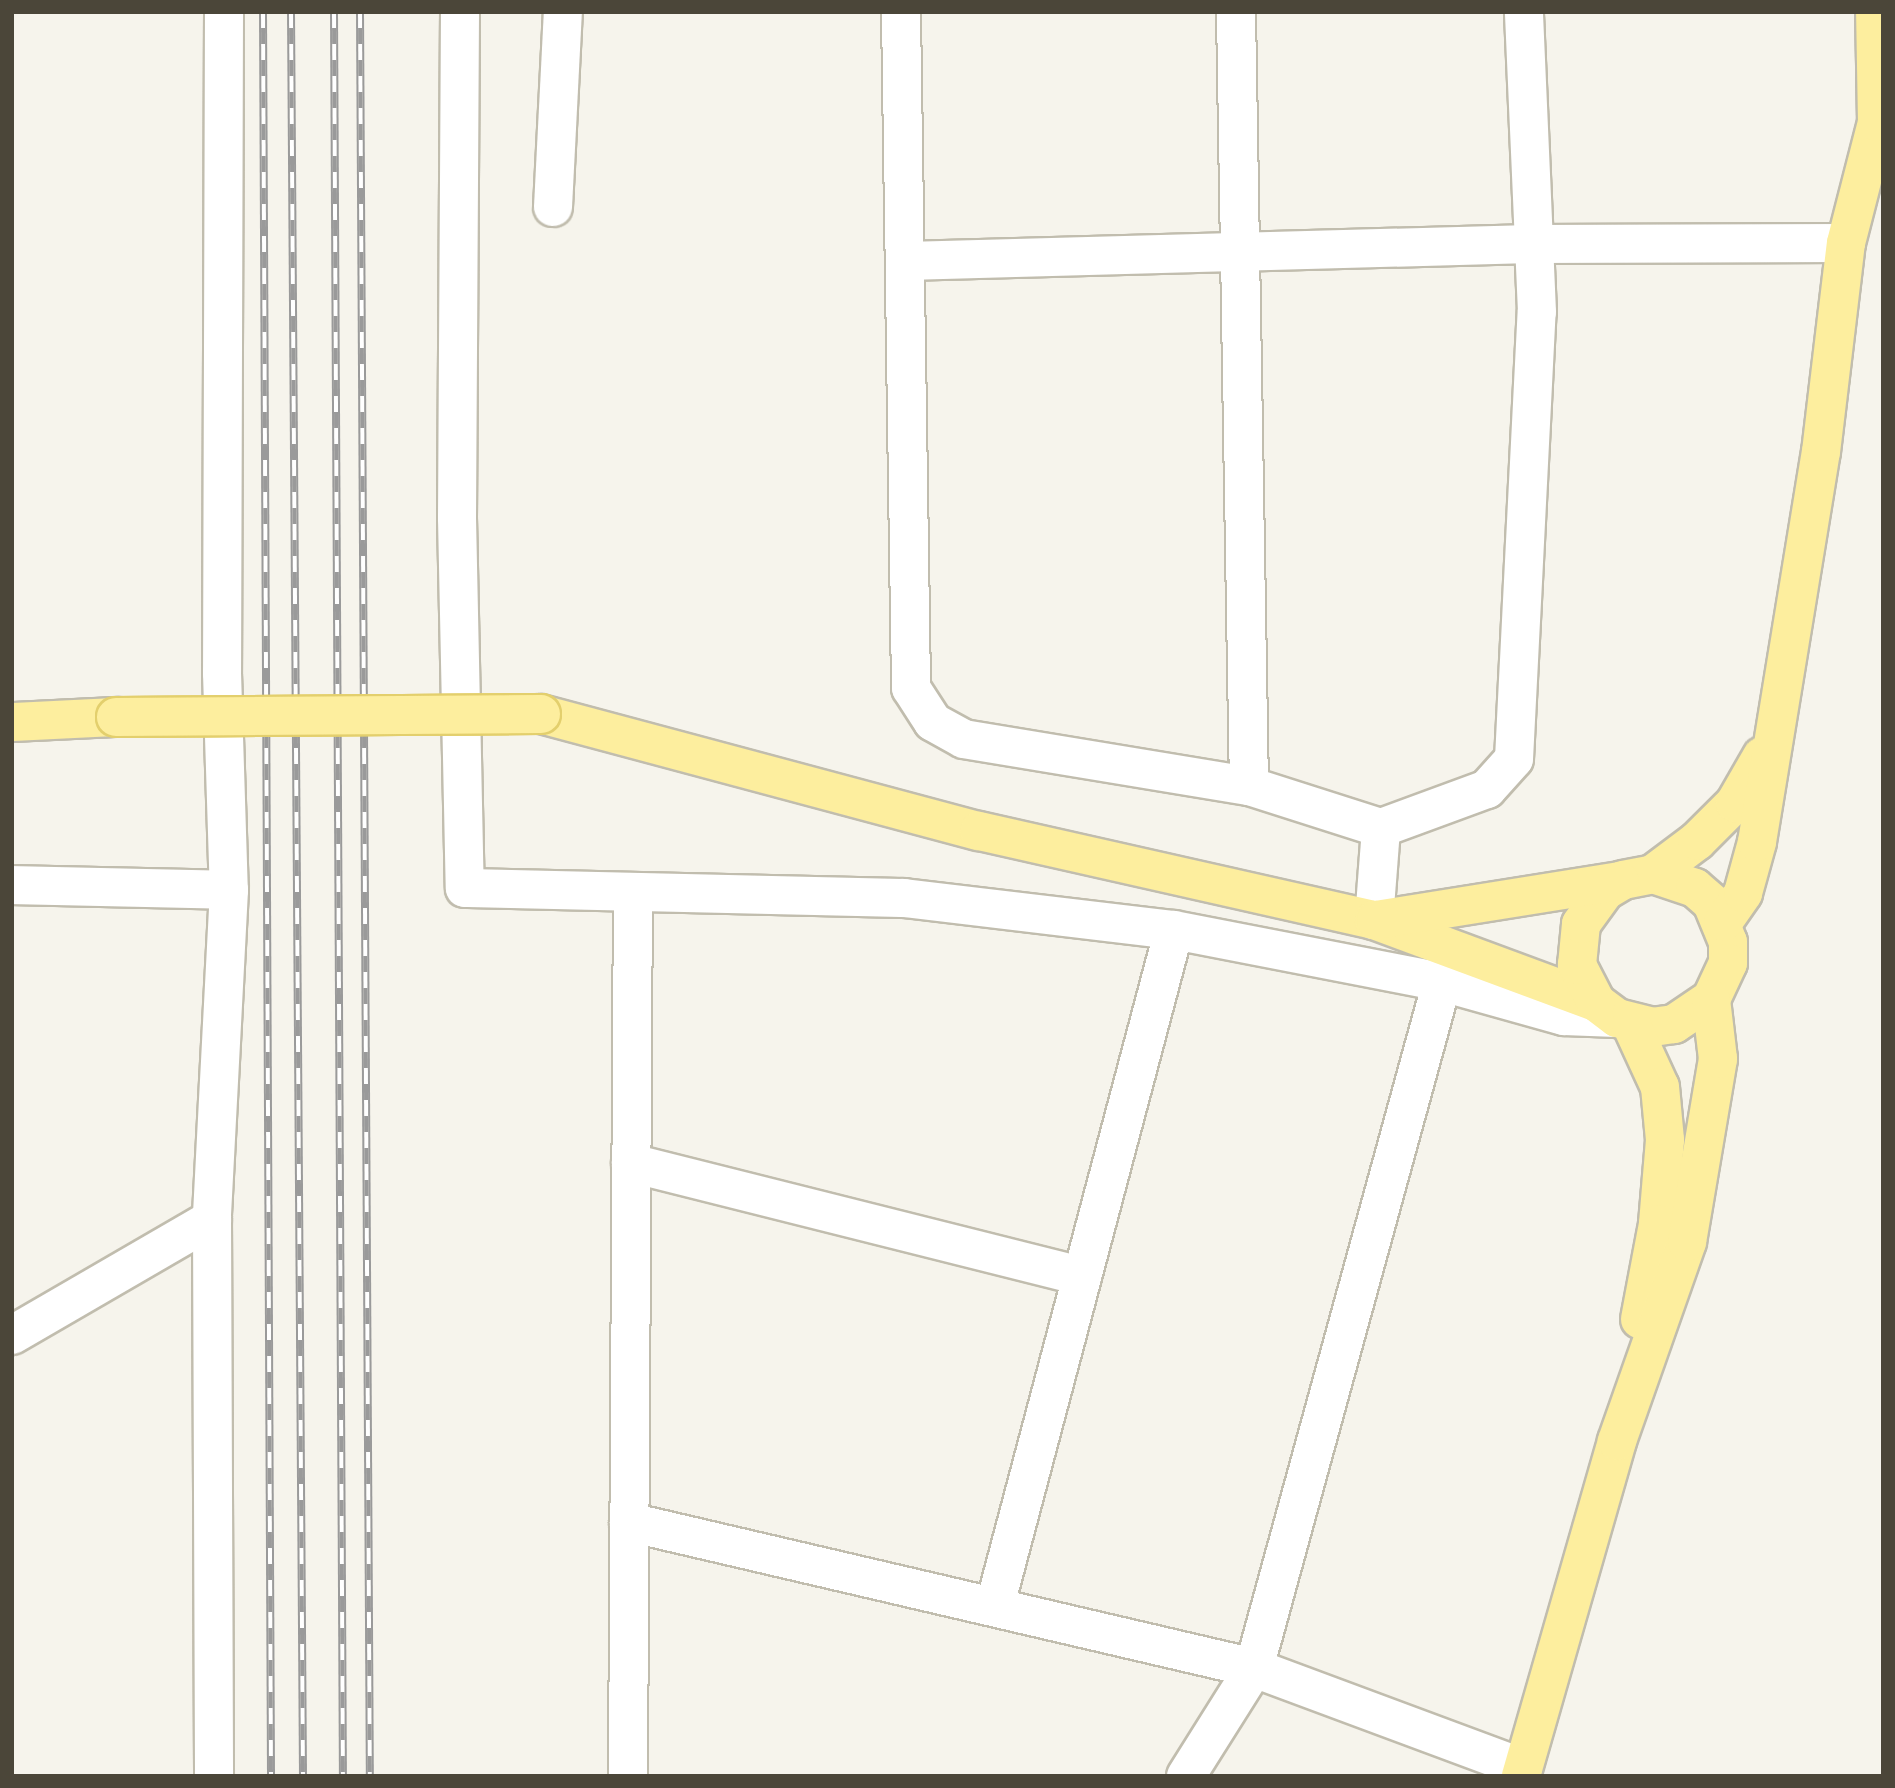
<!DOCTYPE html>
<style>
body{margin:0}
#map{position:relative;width:1895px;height:1788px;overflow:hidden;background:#f6f4ec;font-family:"Work Sans",sans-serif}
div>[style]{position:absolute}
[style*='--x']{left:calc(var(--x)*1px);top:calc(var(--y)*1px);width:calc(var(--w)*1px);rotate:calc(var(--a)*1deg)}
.roads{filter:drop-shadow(2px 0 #c1bdae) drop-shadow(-2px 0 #c1bdae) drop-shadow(0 2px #c1bdae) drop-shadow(0 -2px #c1bdae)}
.minor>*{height:38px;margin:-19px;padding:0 19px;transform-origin:19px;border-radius:19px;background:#fff}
.major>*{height:38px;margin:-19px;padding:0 19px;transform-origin:19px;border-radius:19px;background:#fdee9e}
.rail>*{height:8px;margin-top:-4px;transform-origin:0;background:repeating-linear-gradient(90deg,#fff 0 16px,#9a9a9a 0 32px);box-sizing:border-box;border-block:2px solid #9a9a9a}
.bridges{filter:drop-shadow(2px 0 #e3cf6d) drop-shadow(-2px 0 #e3cf6d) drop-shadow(0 2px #e3cf6d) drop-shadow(0 -2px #e3cf6d)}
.major-bridge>*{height:38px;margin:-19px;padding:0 19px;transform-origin:19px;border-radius:19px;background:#fdee9e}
span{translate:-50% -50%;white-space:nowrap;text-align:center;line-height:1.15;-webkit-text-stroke:5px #fff;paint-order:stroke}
.frame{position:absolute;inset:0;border:14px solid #4b4639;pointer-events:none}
</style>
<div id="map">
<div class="roads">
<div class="minor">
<div style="--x:224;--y:12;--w:661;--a:90.17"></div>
<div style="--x:222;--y:673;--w:217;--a:88.2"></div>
<div style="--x:460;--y:12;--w:506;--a:90.34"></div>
<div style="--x:457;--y:518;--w:370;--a:88.8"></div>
<div style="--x:465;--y:888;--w:439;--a:1.3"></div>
<div style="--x:904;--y:898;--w:272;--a:6.8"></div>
<div style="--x:1174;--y:930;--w:273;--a:11"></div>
<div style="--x:1442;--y:982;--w:127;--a:15.6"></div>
<div style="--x:1564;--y:1016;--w:53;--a:2.2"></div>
<div style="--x:901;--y:12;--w:676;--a:89.15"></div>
<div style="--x:911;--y:688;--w:40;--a:57.1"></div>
<div style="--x:933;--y:722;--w:35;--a:29"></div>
<div style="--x:964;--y:739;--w:289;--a:9.4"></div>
<div style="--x:1249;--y:786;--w:139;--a:17.7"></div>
<div style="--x:1381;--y:828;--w:113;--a:-20.2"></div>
<div style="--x:1487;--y:789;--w:40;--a:-48"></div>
<div style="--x:1514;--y:759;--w:448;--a:-87.1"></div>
<div style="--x:1537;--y:312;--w:300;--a:-92.5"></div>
<div style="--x:1236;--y:12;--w:774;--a:89.04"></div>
<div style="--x:553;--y:207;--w:195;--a:-87.1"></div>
<div style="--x:906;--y:261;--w:625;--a:-1.56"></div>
<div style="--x:1531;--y:244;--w:315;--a:-0.2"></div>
<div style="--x:12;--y:885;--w:217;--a:1.3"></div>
<div style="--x:229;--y:890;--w:329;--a:93"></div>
<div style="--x:212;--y:1219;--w:557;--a:89.79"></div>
<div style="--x:1374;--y:920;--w:92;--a:-85.6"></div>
<div style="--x:631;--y:1163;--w:465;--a:14.1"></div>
<div style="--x:12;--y:1335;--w:231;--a:-30.1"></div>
<div style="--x:629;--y:1522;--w:642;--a:13.15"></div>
<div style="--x:1254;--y:1668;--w:287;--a:20.4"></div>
<div style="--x:995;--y:1605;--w:698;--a:-75.15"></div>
<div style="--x:628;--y:1776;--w:884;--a:-89.68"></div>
<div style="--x:1186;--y:1776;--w:128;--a:-57.8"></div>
<div style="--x:1254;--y:1668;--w:711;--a:-74.67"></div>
</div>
<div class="major">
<div style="--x:541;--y:714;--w:453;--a:15"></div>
<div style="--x:979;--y:831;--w:405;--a:12.7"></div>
<div style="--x:1374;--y:920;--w:237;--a:20.3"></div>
<div style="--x:12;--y:722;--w:104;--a:-2.8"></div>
<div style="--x:1653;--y:874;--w:44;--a:18.4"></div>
<div style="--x:1695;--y:888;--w:23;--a:41"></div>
<div style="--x:1712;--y:903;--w:42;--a:67.7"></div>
<div style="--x:1728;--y:942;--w:21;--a:90"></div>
<div style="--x:1728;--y:963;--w:40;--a:115"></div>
<div style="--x:1711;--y:999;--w:45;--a:146"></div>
<div style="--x:1674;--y:1024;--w:21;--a:172"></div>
<div style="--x:1653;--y:1027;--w:37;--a:-166"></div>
<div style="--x:1617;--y:1018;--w:26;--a:-143"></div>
<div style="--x:1596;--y:1002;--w:42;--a:-117.2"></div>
<div style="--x:1577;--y:965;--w:41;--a:-84.4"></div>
<div style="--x:1581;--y:924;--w:41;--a:-54"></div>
<div style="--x:1605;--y:891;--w:21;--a:-31"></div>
<div style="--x:1623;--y:880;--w:31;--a:-11"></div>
<div style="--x:1653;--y:874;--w:55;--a:-36.9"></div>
<div style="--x:1697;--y:841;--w:54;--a:-45"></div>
<div style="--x:1735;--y:803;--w:54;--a:-60.1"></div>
<div style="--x:1376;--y:920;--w:247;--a:-9.1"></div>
<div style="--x:1723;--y:922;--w:35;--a:-55"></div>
<div style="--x:1743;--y:893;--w:53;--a:-74.6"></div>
<div style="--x:1757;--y:842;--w:395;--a:-80.7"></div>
<div style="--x:1821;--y:452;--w:210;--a:-83.2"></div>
<div style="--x:1846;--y:243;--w:125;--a:-75.6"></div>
<div style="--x:1877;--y:122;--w:110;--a:-91"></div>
<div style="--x:1631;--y:1024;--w:69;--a:65.3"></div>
<div style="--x:1660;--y:1087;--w:53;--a:84.6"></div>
<div style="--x:1665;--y:1140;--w:84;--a:94.8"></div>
<div style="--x:1658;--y:1224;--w:97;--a:100.7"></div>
<div style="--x:1521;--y:1776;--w:348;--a:-74"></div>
<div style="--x:1617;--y:1441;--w:211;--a:-70.6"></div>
<div style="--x:1687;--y:1242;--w:186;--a:-80.4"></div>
<div style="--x:1718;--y:1059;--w:60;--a:-96.7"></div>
</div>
</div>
<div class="rail">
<div style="--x:263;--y:12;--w:1764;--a:89.74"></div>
<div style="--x:291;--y:12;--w:1764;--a:89.61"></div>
<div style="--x:334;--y:12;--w:1764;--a:89.71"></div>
<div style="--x:360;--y:12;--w:1764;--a:89.68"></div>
</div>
<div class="bridges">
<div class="major-bridge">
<div style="--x:116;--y:717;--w:425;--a:-0.4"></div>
</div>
</div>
<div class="frame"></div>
</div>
